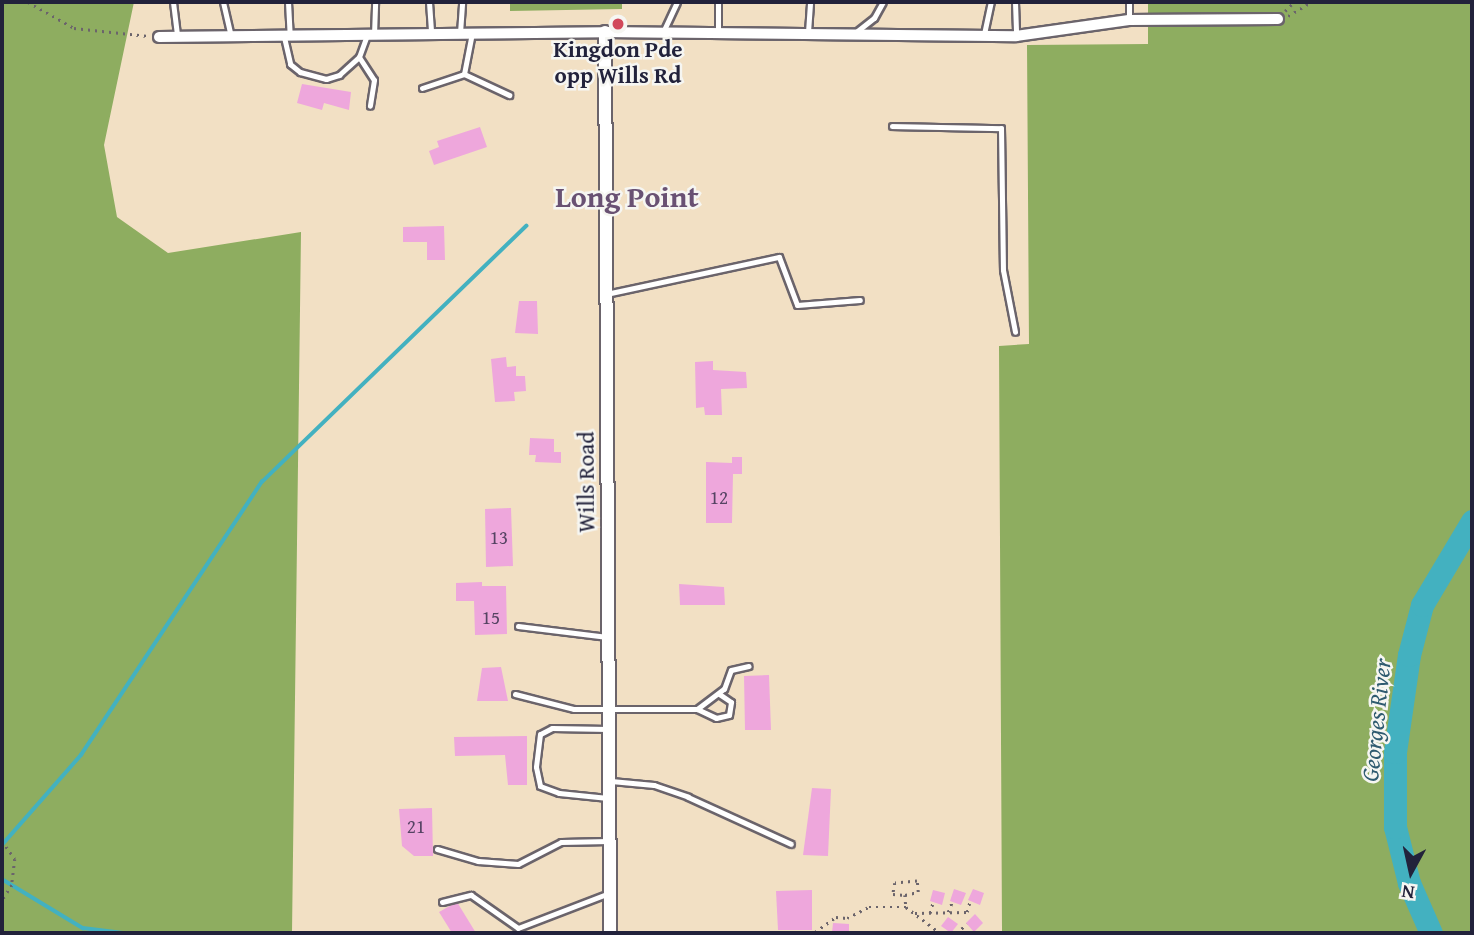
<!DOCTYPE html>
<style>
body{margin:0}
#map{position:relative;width:1474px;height:935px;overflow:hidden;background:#f2e0c4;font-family:"Gentium Book Plus",serif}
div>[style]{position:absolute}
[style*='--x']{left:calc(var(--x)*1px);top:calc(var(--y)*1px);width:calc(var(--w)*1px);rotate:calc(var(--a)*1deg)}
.forest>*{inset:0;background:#8ead60}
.stream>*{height:3.5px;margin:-1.75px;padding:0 1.75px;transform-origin:1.75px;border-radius:1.75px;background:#43b1c0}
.river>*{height:23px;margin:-11.5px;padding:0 11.5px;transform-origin:11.5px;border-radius:11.5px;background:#43b1c0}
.building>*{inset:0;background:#eea7dc}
.path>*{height:2.5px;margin-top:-1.25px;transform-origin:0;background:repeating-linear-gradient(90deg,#6b646b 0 2px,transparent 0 7px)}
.roads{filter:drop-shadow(2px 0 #6b646b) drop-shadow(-2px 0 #6b646b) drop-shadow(0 2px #6b646b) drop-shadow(0 -2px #6b646b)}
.service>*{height:5px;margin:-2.5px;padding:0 2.5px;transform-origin:2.5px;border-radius:2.5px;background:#fff}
.minor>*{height:10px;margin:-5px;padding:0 5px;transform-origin:5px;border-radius:5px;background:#fff}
.tertiary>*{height:12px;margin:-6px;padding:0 6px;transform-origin:6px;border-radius:6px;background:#fff}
.dots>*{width:19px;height:19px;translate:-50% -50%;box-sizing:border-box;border:4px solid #f6f6f2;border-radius:50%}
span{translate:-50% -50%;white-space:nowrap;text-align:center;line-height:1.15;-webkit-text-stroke:5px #f6f6f2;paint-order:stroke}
.number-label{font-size:19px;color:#554363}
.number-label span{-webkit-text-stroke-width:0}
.poi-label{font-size:23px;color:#22223b;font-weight:700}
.street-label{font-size:23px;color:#22223b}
.water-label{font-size:24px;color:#2f5b70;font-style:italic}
.district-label{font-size:30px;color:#695173;font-weight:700}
.frame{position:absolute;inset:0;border:4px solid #22223b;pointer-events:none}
.north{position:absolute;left:1376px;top:837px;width:70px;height:70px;-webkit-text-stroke:5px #f6f6f2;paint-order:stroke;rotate:188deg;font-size:19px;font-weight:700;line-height:28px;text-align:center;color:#22223b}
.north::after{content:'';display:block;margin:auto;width:24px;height:32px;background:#22223b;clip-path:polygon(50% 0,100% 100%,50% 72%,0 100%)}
</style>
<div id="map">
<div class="forest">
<div style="clip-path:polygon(2px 2px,134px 2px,104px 145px,117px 217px,168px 253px,301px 232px,292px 933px,2px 933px)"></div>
<div style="clip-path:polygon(510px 2px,622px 2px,622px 9px,510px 11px)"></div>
<div style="clip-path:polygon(1148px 2px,1472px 2px,1472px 933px,1002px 933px,999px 346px,1029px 344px,1027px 45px,1148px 44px)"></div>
</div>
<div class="stream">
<div style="--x:2;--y:845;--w:120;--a:-48.7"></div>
<div style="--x:81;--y:755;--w:328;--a:-56.5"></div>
<div style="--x:262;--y:482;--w:368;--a:-44.1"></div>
<div style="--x:2;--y:879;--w:95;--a:31.2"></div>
<div style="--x:83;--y:928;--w:40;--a:7.1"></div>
</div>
<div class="river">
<div style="--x:1431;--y:933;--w:55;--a:-113.7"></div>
<div style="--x:1409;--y:883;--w:58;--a:-104"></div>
<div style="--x:1395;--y:827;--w:75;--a:-90"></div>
<div style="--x:1395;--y:752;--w:98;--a:-81.8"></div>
<div style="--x:1409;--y:655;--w:52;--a:-75.4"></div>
<div style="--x:1422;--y:605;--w:98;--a:-59.2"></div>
</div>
<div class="building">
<div style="clip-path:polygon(302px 84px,351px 92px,349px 110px,324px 103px,322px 110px,297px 103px)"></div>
<div style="clip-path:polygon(480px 127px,487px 147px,434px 165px,429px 151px,439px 147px,437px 141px)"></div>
<div style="clip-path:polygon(444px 226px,445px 260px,427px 260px,427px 242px,403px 242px,403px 227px)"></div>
<div style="clip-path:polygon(519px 301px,537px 301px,538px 334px,515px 333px)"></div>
<div style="clip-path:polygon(506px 357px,507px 367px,516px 366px,516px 376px,525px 376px,526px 391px,514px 392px,515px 401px,495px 402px,491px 359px)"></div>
<div style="clip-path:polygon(713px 361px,713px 370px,746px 372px,747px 388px,721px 389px,722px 415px,705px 415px,704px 407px,696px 408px,695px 362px)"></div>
<div style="clip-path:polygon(530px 438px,554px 439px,554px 452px,561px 452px,561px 463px,535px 462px,536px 455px,529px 455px)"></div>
<div style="clip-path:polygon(732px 457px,742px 457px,742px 474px,733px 474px,732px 523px,706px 523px,706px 462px,732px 463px)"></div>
<div style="clip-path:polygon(511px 508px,513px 566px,486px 567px,485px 509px)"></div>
<div style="clip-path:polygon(482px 582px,482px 586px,506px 586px,507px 634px,475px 635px,474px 601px,456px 601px,456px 583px)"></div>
<div style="clip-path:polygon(679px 584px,724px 587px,725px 605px,680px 605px)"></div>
<div style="clip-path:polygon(501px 667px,508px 701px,477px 701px,482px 668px)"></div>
<div style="clip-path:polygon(769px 675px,771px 730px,745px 730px,744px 676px)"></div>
<div style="clip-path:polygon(527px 736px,527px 785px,508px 785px,505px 755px,455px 756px,454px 737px)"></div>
<div style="clip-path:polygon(812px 788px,831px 789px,828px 856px,803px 855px)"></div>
<div style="clip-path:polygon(432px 808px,433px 856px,414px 856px,402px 846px,399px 809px)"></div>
<div style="clip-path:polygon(954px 889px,966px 893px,961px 905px,950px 901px)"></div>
<div style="clip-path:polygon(973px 889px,984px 893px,980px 905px,968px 900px)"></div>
<div style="clip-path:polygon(812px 890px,812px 930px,778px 930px,776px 891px)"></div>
<div style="clip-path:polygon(933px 890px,945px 893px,942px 905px,930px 901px)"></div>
<div style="clip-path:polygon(457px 902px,476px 933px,452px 933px,439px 912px)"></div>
<div style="clip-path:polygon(975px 914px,983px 923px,974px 932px,966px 923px)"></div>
<div style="clip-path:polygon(948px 917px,958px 924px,951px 933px,941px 926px)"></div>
<div style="clip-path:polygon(833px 923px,849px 924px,849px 933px,832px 933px)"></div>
</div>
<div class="path">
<div style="--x:28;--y:2;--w:53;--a:29.5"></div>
<div style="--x:74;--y:28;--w:75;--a:6.1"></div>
<div style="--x:1285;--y:11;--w:13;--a:-45"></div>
<div style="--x:1288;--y:16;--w:27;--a:-31"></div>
<div style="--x:2;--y:841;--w:22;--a:54"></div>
<div style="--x:15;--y:859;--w:26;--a:97"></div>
<div style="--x:12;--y:885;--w:19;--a:122"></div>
<div style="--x:905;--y:895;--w:13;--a:-13"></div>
<div style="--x:918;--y:892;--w:11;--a:-95"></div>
<div style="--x:917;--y:881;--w:22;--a:175"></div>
<div style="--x:895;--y:883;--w:11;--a:100"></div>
<div style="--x:893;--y:894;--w:12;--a:5"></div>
<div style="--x:905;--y:895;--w:12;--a:85"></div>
<div style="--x:948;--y:912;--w:11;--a:-68"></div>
<div style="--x:915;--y:913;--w:52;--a:-1.1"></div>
<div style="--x:967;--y:912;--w:11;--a:-75"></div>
<div style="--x:930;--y:913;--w:11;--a:-75"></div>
<div style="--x:786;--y:933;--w:29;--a:-2"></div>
<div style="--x:815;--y:932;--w:26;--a:-36"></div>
<div style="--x:836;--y:917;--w:11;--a:5"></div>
<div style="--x:847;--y:918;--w:25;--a:-27"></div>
<div style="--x:869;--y:907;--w:37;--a:0"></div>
<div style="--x:906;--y:907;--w:43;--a:37.4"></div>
<div style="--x:956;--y:933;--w:14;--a:-39"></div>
</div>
<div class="roads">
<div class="service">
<div style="--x:173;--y:2;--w:35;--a:83"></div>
<div style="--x:223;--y:2;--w:35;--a:77"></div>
<div style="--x:288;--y:2;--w:33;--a:87"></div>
<div style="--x:429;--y:2;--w:32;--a:86"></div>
<div style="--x:718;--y:2;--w:30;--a:90"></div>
<div style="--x:1015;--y:2;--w:34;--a:88"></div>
<div style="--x:1129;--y:20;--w:18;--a:-90"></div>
<div style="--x:663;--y:32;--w:33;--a:-65"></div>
<div style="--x:808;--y:32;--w:30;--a:-86"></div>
<div style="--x:856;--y:32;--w:23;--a:-38"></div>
<div style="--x:874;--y:18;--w:18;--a:-61"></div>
<div style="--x:460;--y:33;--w:31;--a:-86"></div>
<div style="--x:984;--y:34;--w:33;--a:-78"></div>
<div style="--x:374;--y:35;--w:33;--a:-88"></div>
<div style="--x:284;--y:37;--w:28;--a:77"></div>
<div style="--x:290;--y:64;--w:13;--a:39"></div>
<div style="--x:300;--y:72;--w:27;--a:15"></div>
<div style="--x:326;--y:79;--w:14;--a:-17"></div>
<div style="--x:339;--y:75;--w:27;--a:-42"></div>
<div style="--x:359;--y:57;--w:23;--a:-70"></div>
<div style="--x:359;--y:57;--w:27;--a:57"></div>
<div style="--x:374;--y:80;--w:26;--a:99"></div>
<div style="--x:464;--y:74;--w:50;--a:25"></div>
<div style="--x:422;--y:88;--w:44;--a:-18.4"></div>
<div style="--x:464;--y:74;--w:42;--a:-79"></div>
<div style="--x:892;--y:126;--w:109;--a:1.1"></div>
<div style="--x:1001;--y:128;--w:142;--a:89.2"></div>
<div style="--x:1003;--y:270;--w:63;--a:79"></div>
<div style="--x:606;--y:294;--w:177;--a:-12.1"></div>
<div style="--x:779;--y:257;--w:51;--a:69.4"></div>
<div style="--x:797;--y:305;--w:63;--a:-4.5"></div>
<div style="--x:518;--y:626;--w:90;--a:7"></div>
<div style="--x:515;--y:694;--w:61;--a:14.3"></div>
<div style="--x:574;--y:709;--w:123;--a:0"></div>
<div style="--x:697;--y:709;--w:34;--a:-37"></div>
<div style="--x:724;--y:689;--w:20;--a:-70"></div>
<div style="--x:731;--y:670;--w:18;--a:-13"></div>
<div style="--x:697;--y:709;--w:21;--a:25"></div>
<div style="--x:716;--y:718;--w:13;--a:-13"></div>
<div style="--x:729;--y:715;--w:13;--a:-81"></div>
<div style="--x:731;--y:702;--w:14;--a:-146"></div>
<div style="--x:608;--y:729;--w:56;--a:-179"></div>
<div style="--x:552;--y:728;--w:13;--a:153"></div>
<div style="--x:540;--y:734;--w:33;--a:97"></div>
<div style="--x:536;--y:767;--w:19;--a:78"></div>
<div style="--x:540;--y:786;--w:20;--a:20"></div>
<div style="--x:559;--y:793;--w:49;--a:5.8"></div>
<div style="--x:611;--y:781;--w:43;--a:5.3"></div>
<div style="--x:654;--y:785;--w:36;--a:19"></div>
<div style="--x:688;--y:797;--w:113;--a:24.5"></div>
<div style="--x:437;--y:849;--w:43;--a:16.3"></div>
<div style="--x:478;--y:861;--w:40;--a:4.3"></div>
<div style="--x:518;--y:864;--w:48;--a:-27.1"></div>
<div style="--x:561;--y:842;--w:48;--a:-1.2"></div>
<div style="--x:442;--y:902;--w:30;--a:-14"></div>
<div style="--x:471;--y:895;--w:57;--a:35.1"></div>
<div style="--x:518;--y:928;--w:97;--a:-21"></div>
</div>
<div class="minor">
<div style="--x:159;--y:37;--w:446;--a:-0.6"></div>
<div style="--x:605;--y:32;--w:411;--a:0.6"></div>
<div style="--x:1016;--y:36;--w:114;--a:-8.1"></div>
<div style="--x:1129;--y:20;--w:149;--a:-0.4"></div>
</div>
<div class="tertiary">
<div style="--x:605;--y:32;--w:901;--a:89.68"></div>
</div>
</div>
<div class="dots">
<div style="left:618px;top:24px;background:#d1495b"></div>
</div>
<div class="number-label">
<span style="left:719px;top:498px">12</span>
<span style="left:499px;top:538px">13</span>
<span style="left:491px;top:618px">15</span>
<span style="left:416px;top:827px">21</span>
</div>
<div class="poi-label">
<span style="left:618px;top:62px">Kingdon Pde<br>opp Wills Rd</span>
</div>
<div class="street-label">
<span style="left:586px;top:482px;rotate:-90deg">Wills Road</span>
</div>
<div class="water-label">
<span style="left:1376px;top:720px;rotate:-84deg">Georges River</span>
</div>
<div class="district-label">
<span style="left:627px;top:196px">Long Point</span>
</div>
<div class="frame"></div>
<div class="north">N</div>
</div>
